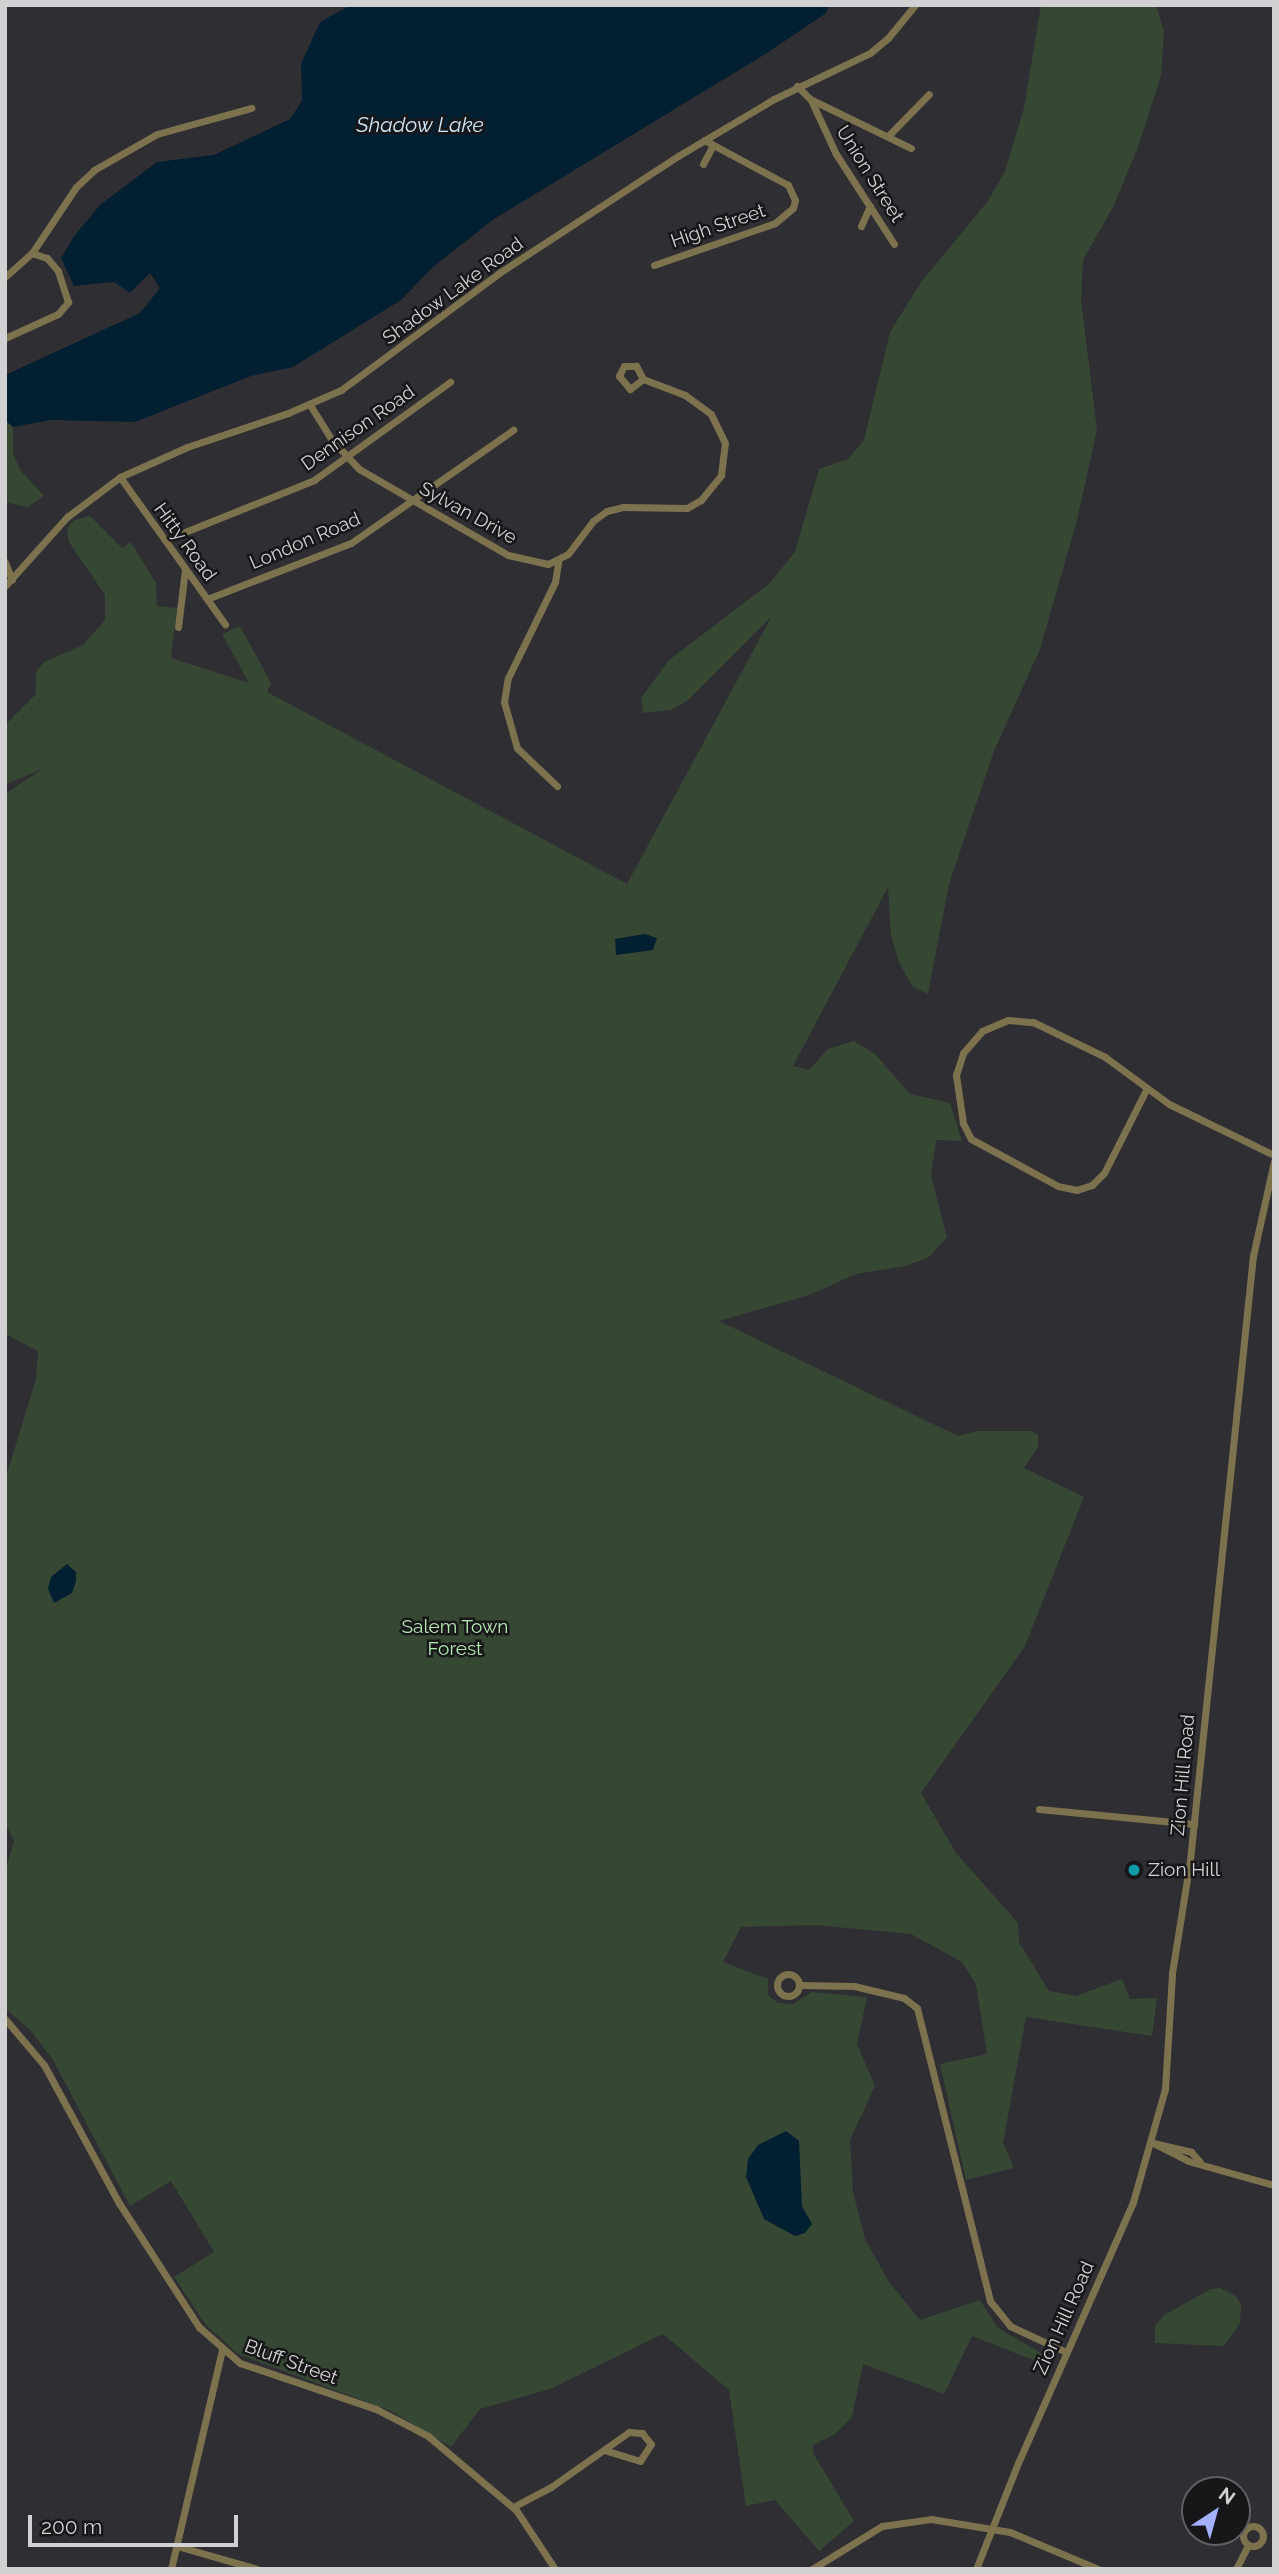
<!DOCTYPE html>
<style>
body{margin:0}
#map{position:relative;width:1279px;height:2574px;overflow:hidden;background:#2f2e33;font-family:Raleway,sans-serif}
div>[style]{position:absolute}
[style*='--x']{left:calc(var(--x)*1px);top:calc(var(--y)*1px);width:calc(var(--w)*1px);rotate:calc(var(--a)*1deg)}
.green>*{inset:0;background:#364834}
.water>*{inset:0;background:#022031}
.street>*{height:7px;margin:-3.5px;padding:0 3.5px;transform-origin:3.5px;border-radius:3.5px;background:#7c724d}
.street>.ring{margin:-3.5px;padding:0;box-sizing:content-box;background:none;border:7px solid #7c724d;border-radius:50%}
.dots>*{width:19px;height:19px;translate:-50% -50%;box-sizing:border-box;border:4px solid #171619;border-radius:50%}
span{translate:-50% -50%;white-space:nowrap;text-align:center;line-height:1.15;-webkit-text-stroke:5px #171619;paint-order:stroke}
.street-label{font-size:19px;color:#d1d1d4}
.park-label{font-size:19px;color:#b5e8b1}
.poi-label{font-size:19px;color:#d1d1d4}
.left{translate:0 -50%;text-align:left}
.water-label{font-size:21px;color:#cbe4f6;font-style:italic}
.frame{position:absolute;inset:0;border:7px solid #d1d1d4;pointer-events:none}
.north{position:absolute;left:1181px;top:2476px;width:70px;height:70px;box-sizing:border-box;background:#171619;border:2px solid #616164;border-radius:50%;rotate:36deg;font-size:19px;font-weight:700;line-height:28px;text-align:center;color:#d1d1d4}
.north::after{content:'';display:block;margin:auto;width:24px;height:32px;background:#a5b1fc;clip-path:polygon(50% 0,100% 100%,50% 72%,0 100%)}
.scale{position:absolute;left:28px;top:2515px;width:210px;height:32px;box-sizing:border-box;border:4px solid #d1d1d4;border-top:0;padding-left:9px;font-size:21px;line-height:24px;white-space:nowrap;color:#d1d1d4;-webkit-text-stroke:5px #171619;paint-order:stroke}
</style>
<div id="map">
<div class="green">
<div style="clip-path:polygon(1041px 5px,1156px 5px,1164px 32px,1161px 76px,1138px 147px,1114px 205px,1083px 260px,1081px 300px,1097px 430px,1077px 520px,1040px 649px,994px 751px,949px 884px,928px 994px,912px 986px,899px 962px,891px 936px,888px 887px,793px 1066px,809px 1070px,828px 1049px,854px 1041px,875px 1054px,910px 1094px,950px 1103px,962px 1141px,936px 1140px,931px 1176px,947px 1237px,929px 1257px,906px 1266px,856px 1274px,809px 1295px,719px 1321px,958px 1436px,977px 1431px,1032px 1431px,1038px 1435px,1038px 1447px,1024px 1468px,1084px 1497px,1025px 1646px,921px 1793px,956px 1853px,1018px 1923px,1019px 1942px,1049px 1991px,1076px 1996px,1122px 1979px,1130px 1999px,1157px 1998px,1152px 2036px,1026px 2017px,1003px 2143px,1014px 2168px,966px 2180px,940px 2064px,987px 2054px,976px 1984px,962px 1962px,911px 1934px,815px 1925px,741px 1927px,723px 1962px,768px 1979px,768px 1995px,778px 2003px,793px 2004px,812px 1992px,867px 1997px,857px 2044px,875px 2086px,850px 2140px,853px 2192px,865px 2239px,889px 2282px,920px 2320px,980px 2300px,998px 2328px,1051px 2359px,1049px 2366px,972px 2336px,944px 2394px,863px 2364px,852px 2417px,834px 2435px,813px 2445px,813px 2453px,854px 2521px,819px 2551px,775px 2500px,746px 2506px,729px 2390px,663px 2334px,550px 2389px,480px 2409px,451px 2447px,391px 2411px,238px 2354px,206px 2325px,174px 2277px,214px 2252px,171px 2181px,130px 2206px,53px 2060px,31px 2031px,5px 2008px,5px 1873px,14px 1841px,5px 1822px,5px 1480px,36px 1379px,38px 1351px,5px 1334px,5px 794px,44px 768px,5px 785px,5px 725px,36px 694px,36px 672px,44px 662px,83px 645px,105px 620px,105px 595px,69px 542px,67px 529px,74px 520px,90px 516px,122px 548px,131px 542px,156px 583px,157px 606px,177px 608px,171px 658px,249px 683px,222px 634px,240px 626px,271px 683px,267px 692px,627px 884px,772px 616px,687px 701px,671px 710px,643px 713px,641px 698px,669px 660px,769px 584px,795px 552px,819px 469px,848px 459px,864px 440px,890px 332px,922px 281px,988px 201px,1005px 171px,1024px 108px)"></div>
<div style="clip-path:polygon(5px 420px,13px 427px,13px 454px,21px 471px,44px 496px,27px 507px,5px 502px)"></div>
<div style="clip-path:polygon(1220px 2288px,1236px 2296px,1241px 2305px,1240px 2323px,1224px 2346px,1155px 2343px,1155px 2326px,1164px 2315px,1211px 2289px)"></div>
</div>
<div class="water">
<div style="clip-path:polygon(351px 5px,829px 5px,826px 13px,767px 53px,494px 219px,433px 267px,401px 300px,293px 367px,251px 376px,135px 422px,51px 420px,13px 427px,5px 420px,5px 375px,140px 313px,160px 288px,150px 273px,130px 293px,114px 282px,74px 286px,61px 258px,75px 235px,100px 205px,157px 162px,214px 155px,290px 119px,302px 101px,301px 64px,320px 22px)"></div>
<div style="clip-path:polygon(645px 934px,657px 938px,653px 950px,616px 955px,615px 939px)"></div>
<div style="clip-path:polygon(67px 1564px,76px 1572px,76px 1581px,72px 1593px,54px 1603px,48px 1589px,51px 1577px)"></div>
<div style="clip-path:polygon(786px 2131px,799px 2141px,802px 2206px,812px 2224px,805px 2233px,795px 2236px,764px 2219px,746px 2177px,748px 2159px,758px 2145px)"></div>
</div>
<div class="street">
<div style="--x:797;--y:86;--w:20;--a:45"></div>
<div style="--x:811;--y:100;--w:60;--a:65.2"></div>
<div style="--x:836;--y:154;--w:107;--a:57.2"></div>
<div style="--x:812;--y:100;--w:110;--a:25.9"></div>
<div style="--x:889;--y:135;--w:57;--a:-45.7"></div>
<div style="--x:703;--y:164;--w:21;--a:-62"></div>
<div style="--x:861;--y:226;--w:22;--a:-66"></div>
<div style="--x:654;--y:265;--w:128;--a:-19.1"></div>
<div style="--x:775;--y:223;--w:23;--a:-40"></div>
<div style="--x:793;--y:208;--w:8;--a:-76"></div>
<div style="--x:795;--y:200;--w:17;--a:-115"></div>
<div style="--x:788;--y:185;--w:95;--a:-151.8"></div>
<div style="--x:5;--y:277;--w:36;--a:-42"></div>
<div style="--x:32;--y:253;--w:79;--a:-56.3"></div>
<div style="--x:76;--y:187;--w:25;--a:-43"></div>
<div style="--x:94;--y:170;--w:73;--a:-29.7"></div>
<div style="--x:157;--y:134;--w:98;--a:-15.5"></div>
<div style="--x:5;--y:338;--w:58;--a:-24.4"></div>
<div style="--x:58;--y:314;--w:16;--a:-50"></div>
<div style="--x:68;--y:302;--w:33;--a:-108"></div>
<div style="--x:58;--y:271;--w:17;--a:-130"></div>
<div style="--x:47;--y:258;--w:16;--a:-162"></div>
<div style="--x:310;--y:405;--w:40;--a:58"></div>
<div style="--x:331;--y:439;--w:41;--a:47"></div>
<div style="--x:359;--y:469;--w:172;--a:30"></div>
<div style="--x:508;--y:555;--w:41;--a:12.7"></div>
<div style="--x:548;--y:564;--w:22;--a:-27"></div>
<div style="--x:568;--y:554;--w:41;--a:-52.9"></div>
<div style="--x:593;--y:521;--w:17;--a:-36"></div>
<div style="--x:607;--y:511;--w:16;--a:-14"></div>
<div style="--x:623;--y:507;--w:64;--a:0.9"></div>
<div style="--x:687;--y:508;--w:16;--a:-30"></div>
<div style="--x:701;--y:500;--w:32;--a:-51"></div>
<div style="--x:721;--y:475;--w:32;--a:-83"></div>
<div style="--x:725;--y:443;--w:32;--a:-116"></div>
<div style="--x:711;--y:414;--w:32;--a:-144"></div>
<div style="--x:685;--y:395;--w:45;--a:-159.1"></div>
<div style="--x:643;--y:379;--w:15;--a:-118"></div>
<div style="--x:636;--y:366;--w:12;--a:180"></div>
<div style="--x:624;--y:366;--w:11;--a:117"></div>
<div style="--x:619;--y:376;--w:17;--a:50"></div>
<div style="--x:630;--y:389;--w:16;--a:-38"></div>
<div style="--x:120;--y:477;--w:181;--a:54.5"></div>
<div style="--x:165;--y:540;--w:161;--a:-21.9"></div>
<div style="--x:314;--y:480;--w:168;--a:-35.8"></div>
<div style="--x:5;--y:562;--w:19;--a:69"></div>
<div style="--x:5;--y:586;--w:93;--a:-48.1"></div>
<div style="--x:67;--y:517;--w:66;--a:-37"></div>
<div style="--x:120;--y:477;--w:73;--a:-24.1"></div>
<div style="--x:187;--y:447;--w:107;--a:-18.6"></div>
<div style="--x:288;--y:413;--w:58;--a:-23.5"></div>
<div style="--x:341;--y:390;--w:197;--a:-36.5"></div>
<div style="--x:499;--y:273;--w:214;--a:-33.2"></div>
<div style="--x:678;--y:156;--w:112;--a:-30.7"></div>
<div style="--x:774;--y:99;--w:106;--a:-25.6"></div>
<div style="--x:870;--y:53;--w:23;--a:-40"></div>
<div style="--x:888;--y:38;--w:43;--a:-50.7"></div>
<div style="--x:207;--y:599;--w:155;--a:-21.3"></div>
<div style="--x:351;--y:543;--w:198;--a:-34.9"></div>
<div style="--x:178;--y:627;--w:58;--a:-83.1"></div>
<div style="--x:557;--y:786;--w:55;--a:-136.5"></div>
<div style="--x:517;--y:748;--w:48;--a:-105.8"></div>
<div style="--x:504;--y:702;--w:24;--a:-81"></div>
<div style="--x:508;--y:678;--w:107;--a:-63.9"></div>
<div style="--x:555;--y:582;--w:20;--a:-81"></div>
<div style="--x:1146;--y:1090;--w:93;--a:116.8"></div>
<div style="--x:1104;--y:1173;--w:17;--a:135"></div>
<div style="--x:1092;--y:1185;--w:16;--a:162"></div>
<div style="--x:1077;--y:1190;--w:19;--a:-168"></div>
<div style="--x:1058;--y:1186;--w:99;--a:-151.6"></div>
<div style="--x:971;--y:1139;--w:18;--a:-117"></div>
<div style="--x:963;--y:1123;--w:49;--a:-98.3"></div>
<div style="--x:956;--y:1075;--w:23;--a:-72"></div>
<div style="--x:963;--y:1053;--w:29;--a:-49"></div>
<div style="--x:982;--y:1031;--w:28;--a:-23"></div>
<div style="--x:1008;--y:1020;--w:25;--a:5"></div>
<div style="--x:1033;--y:1022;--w:80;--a:25.9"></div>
<div style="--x:1105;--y:1057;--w:79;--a:36.3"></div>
<div style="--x:1169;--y:1104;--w:117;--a:25.9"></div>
<div style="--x:1039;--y:1809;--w:156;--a:5.5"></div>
<div class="ring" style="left:777px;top:1974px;width:15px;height:15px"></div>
<div style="--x:800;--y:1985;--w:54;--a:1.1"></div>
<div style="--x:854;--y:1986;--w:51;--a:13.5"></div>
<div style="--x:904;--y:1998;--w:16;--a:38"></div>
<div style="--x:917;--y:2008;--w:302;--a:76"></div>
<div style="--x:990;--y:2301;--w:32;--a:51"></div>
<div style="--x:1010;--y:2326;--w:62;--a:24.9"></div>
<div style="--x:5;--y:2019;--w:60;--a:49.7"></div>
<div style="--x:44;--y:2065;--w:157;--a:61.5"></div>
<div style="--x:119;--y:2203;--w:148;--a:57.2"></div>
<div style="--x:199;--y:2327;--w:55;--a:41.3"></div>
<div style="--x:240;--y:2363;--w:144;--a:18.7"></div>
<div style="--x:376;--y:2409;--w:59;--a:27.4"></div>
<div style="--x:428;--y:2436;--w:115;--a:40.1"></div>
<div style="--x:516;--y:2510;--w:71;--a:56.5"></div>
<div style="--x:1153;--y:2143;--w:39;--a:27"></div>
<div style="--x:1188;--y:2161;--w:89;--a:15.6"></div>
<div style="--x:1153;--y:2143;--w:39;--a:13"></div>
<div style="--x:1191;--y:2152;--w:13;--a:48"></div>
<div style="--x:513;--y:2507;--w:43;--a:-27.8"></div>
<div style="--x:551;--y:2487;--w:95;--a:-35.2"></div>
<div style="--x:629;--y:2432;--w:13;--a:4"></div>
<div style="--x:642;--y:2433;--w:14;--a:51"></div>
<div style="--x:651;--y:2444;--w:20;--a:123"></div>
<div style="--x:640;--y:2461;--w:37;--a:-163"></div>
<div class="ring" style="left:1243px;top:2526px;width:13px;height:13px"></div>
<div style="--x:177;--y:2546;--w:83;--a:16"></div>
<div style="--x:171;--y:2569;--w:226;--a:-76.9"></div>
<div style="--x:812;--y:2569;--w:82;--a:-31.6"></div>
<div style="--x:882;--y:2526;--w:49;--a:-8.1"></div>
<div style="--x:931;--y:2519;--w:80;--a:9.3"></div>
<div style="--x:1010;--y:2532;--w:95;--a:22.8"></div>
<div style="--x:976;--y:2569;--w:114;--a:-68.4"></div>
<div style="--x:1018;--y:2463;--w:285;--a:-66.2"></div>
<div style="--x:1133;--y:2202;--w:117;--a:-74.2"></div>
<div style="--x:1165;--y:2089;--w:116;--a:-86.5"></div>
<div style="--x:1172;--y:1973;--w:114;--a:-80.9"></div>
<div style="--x:1190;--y:1860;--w:607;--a:-84.05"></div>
<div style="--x:1253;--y:1256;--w:97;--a:-77.5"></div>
<div style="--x:1236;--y:2569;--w:27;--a:-63"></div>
</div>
<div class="dots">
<div style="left:1134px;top:1870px;background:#0f9aa8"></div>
</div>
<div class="street-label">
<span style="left:870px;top:174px;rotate:58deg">Union Street</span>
<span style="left:718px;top:226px;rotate:-19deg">High Street</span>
<span style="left:453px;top:291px;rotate:-36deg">Shadow Lake Road</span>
<span style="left:358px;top:428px;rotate:-35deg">Dennison Road</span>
<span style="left:468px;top:513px;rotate:29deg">Sylvan Drive</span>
<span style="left:305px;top:541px;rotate:-23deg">London Road</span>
<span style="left:185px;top:542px;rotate:54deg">Hitty Road</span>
<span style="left:1183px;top:1775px;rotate:-85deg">Zion Hill Road</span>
<span style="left:1064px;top:2318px;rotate:-66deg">Zion Hill Road</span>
<span style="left:291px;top:2362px;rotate:20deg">Bluff Street</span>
</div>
<div class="park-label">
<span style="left:455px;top:1638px">Salem Town<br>Forest</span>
</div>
<div class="poi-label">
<span class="left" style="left:1148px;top:1870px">Zion Hill</span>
</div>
<div class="water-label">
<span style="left:420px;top:125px">Shadow Lake</span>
</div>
<div class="frame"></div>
<div class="north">N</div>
<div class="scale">200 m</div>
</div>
